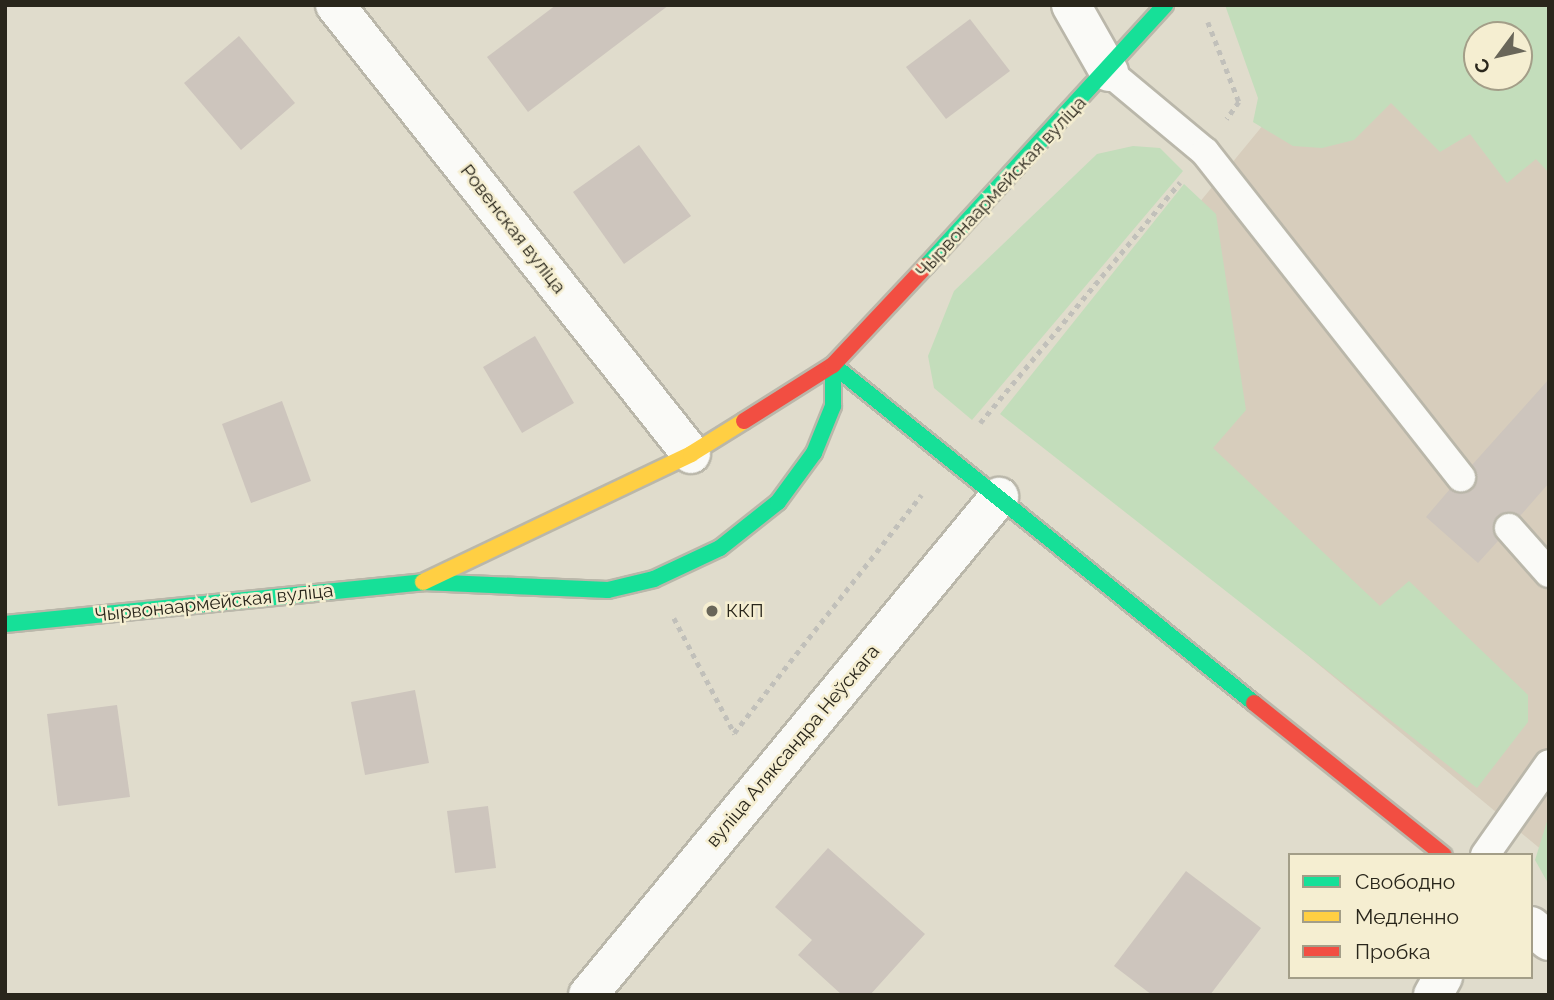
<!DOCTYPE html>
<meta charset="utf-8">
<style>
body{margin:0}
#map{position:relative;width:1554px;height:1000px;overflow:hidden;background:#e0dccc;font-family:Raleway,sans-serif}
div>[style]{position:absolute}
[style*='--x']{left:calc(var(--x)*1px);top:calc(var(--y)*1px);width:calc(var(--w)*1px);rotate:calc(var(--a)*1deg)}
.commercial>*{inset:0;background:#d7cdbc}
.green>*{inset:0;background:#c3ddbb}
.building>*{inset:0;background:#cdc5bd}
.path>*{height:4.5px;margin-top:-2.25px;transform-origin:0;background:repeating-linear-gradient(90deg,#c1c0ba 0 5px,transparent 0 10px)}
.roads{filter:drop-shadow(2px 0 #bab7aa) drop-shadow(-2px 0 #bab7aa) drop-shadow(0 2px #bab7aa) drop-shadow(0 -2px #bab7aa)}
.lane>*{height:28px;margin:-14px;padding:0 14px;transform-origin:14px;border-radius:14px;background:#fafaf7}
.street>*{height:38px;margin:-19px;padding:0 19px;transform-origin:19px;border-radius:19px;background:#fafaf7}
.fast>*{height:16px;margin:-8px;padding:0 8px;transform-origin:8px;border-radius:8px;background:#16e098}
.slow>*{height:16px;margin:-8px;padding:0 8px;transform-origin:8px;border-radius:8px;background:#ffcf43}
.jam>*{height:16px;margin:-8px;padding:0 8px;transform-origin:8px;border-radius:8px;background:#f24e42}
.dots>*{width:19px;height:19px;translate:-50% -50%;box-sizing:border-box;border:4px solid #f5eed1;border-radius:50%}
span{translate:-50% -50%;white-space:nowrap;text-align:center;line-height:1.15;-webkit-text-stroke:5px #f5eed1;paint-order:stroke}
.street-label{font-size:19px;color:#29261b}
.poi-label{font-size:19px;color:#29261b}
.left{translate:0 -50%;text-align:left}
.frame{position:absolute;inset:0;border:7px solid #29261b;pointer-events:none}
.legend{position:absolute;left:1288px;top:853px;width:245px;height:126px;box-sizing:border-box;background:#f5eed1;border:2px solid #a39e88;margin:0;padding:9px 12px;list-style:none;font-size:21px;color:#29261b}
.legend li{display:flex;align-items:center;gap:14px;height:35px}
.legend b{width:35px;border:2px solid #a39e88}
.north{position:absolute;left:1463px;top:21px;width:70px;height:70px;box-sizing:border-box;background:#f5eed1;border:2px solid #a39e88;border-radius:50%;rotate:237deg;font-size:19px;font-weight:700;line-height:28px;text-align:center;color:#29261b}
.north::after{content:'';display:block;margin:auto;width:24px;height:32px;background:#696659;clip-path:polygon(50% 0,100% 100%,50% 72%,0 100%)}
</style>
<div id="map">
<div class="commercial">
<div style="clip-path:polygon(evenodd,1362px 5px,1501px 5px,1549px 63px,1549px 856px,1022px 418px,1362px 5px,1477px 35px,1519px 35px,1519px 77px,1477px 77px,1477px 35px)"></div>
</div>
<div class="green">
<div style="clip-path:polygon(evenodd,1225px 5px,1549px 5px,1549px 173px,1536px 159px,1507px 183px,1470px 134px,1440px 152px,1391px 103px,1354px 140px,1322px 148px,1293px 146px,1253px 122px,1258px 98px,1225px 5px,1477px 35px,1519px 35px,1519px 77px,1477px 77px,1477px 35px)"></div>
<div style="clip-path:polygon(1133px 146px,1160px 148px,1183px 171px,972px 420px,934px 388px,928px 356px,954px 291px,1097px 154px)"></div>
<div style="clip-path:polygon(1184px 184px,1216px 214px,1246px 410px,1213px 448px,1380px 606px,1409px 581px,1528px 695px,1528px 722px,1477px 788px,1000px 414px)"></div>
<div style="clip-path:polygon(1549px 815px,1549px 885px,1535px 860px)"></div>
</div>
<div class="building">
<div style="clip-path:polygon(556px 5px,669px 5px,528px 112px,487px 57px)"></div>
<div style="clip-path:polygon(970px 19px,1010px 71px,946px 119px,906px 67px)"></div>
<div style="clip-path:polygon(239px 36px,295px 103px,241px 150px,184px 83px)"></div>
<div style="clip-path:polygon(639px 145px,691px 216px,624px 264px,573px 192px)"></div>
<div style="clip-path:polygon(535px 336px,574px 403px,522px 433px,483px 367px)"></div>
<div style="clip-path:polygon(1549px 379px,1549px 483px,1520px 516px,1506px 512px,1498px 516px,1493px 531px,1498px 541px,1478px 563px,1426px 517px,1450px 489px,1472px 490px,1477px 475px,1472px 465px)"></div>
<div style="clip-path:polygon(282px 401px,311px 481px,251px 503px,222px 424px)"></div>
<div style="clip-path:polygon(415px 690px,429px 763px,365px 775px,351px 702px)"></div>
<div style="clip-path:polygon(117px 705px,130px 797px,58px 806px,47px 714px)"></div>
<div style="clip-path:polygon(488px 806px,496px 868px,455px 873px,447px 811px)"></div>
<div style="clip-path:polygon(828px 848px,925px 934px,870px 995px,842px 995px,798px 955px,812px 940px,775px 907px)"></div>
<div style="clip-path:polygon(1186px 871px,1261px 928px,1210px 995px,1152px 995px,1114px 966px)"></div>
</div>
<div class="path">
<div style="--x:1208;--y:22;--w:86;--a:68.8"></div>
<div style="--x:1239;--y:102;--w:21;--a:125"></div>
<div style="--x:980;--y:423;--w:313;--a:-50.3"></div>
<div style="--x:674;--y:618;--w:131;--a:62.3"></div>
<div style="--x:734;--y:733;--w:303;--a:-51.8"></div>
</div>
<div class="roads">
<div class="lane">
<div style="--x:1109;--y:72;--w:125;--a:39.8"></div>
<div style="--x:1205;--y:152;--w:414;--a:51.8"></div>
<div style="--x:1509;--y:528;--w:60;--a:48.4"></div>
<div style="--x:1485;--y:855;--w:111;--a:-54.9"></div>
</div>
<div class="street">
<div style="--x:335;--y:5;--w:573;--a:51.59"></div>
<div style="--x:1071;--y:5;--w:77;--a:60.4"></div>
<div style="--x:1531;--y:926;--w:23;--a:40"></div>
<div style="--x:588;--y:995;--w:646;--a:-50.47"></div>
<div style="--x:1433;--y:995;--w:21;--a:-61"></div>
</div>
<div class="fast">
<div style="--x:926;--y:266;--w:354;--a:-47.5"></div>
<div style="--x:833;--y:365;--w:540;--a:38.76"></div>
<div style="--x:5;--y:624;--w:420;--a:-5.7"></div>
<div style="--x:423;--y:582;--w:185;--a:2.5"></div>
<div style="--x:608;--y:590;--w:47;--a:-13.4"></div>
<div style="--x:654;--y:579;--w:73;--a:-25.2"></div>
<div style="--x:720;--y:548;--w:74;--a:-38.4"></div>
<div style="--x:778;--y:502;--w:61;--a:-53.7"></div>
<div style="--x:814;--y:453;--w:51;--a:-68"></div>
<div style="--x:833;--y:406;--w:41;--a:-90"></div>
</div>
<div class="slow">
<div style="--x:423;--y:582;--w:297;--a:-25.5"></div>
<div style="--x:691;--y:454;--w:62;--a:-31.9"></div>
</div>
<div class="jam">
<div style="--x:744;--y:421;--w:105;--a:-32.2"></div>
<div style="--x:833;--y:365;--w:136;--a:-46.8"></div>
<div style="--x:1254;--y:703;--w:243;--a:38.7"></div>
</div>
</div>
<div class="dots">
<div style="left:712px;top:611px;background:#696659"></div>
</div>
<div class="street-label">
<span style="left:1001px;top:187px;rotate:-47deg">Чырвонаармейская вуліца</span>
<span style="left:513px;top:229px;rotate:52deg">Ровенская вуліца</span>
<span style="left:214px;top:603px;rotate:-6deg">Чырвонаармейская вуліца</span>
<span style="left:793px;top:746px;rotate:-50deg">вуліца Аляксандра Неўскага</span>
</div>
<div class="poi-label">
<span class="left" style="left:726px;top:611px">ККП</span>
</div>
<div class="frame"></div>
<ul class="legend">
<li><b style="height:9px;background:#16e098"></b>Свободно</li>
<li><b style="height:9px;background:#ffcf43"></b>Медленно</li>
<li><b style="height:9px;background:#f24e42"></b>Пробка</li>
</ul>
<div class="north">С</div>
</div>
